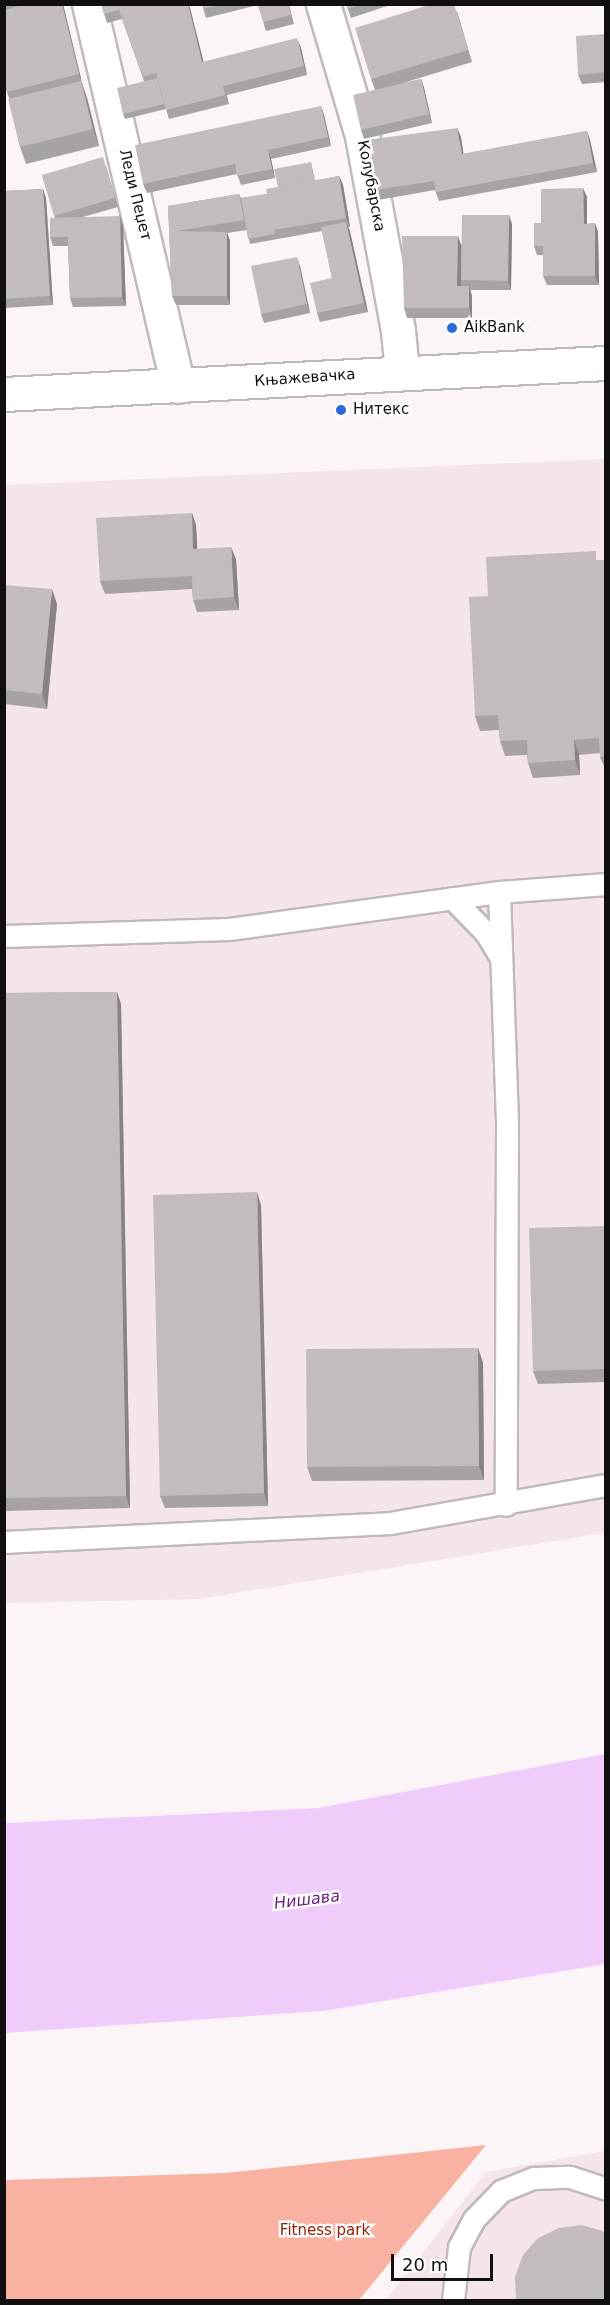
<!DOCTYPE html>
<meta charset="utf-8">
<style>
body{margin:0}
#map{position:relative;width:610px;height:2305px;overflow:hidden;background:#fcf5f7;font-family:"DejaVu Sans",sans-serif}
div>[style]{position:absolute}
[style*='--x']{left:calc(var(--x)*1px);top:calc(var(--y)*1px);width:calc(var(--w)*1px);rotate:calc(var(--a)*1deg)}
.built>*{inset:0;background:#f3e5ea}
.green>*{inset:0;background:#f9b2a1}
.water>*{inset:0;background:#f0ccfb}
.roads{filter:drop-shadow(2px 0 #c0b9bb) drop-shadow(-2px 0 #c0b9bb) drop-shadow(0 2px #c0b9bb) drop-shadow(0 -2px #c0b9bb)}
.lane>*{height:21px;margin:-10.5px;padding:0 10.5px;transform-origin:10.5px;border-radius:10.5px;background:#fff}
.street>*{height:33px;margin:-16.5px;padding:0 16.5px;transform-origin:16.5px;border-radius:16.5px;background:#fff}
.secondary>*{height:33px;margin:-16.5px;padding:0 16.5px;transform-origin:16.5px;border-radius:16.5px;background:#fff}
.wall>*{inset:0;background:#a7a2a5}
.shaded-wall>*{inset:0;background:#888486}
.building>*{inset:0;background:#c2bcc0}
.dots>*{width:16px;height:16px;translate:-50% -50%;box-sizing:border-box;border:3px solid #fff;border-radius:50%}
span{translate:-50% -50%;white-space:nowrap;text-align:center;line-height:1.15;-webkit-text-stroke:5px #fff;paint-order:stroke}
.street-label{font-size:15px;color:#120f10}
.poi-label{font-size:15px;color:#120f10}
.left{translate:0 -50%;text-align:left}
.park-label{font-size:15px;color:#942105}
.water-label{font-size:16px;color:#6a237f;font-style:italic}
.frame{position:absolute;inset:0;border:6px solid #120f10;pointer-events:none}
.scale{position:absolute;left:391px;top:2254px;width:102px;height:27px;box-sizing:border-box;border:3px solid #120f10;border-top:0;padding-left:8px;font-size:18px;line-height:21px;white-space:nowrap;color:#120f10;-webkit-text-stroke:4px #fff;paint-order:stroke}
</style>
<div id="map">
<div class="built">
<div style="clip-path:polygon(605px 459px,605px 1533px,199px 1599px,5px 1603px,4px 485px)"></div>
<div style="clip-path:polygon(605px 2151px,605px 2300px,386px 2300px,486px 2172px)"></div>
</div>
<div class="green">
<div style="clip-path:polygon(486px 2145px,359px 2300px,5px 2300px,5px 2180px,225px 2173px)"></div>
</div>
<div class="water">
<div style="clip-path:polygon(605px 1754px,605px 1964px,323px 2011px,5px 2033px,5px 1823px,318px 1808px)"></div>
</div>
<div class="roads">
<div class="lane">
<div style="--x:499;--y:892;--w:232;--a:88"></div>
<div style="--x:507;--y:1124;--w:381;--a:90.2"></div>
<div style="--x:452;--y:898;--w:49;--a:45.8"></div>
<div style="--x:486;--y:933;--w:29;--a:59"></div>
<div style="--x:4;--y:936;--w:225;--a:-1.8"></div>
<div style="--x:229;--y:929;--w:273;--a:-7.8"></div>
<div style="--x:499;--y:892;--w:107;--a:-4.3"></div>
<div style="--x:4;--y:1542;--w:386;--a:-2.8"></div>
<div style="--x:390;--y:1523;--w:219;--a:-10"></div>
<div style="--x:453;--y:2300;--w:53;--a:-83.5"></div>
<div style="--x:459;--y:2247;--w:32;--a:-62"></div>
<div style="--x:474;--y:2219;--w:39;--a:-46"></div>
<div style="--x:501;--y:2191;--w:35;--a:-22"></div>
<div style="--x:534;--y:2178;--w:36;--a:-2"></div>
<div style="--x:570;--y:2177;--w:38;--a:18"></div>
</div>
<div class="street">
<div style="--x:89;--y:4;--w:392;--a:76.9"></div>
<div style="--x:323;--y:4;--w:138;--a:73.5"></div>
<div style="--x:362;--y:136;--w:198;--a:79.5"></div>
<div style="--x:398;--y:331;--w:40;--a:84.3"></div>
</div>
<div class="secondary">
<div style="--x:4;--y:394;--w:603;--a:-2.95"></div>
</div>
</div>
<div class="wall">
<div style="clip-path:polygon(4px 4px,18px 4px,19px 7px,63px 4px,82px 83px,87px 98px,99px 146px,26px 164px,20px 147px,9px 98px,4px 83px)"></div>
<div style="clip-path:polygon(101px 4px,189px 4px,203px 62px,301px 48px,307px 75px,227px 95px,229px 104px,169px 119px,166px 109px,125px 119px,123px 114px,144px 81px,122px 19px,107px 23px)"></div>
<div style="clip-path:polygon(202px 4px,289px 4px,294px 24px,266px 31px,258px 5px,206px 18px)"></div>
<div style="clip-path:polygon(346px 4px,393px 4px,351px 18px)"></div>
<div style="clip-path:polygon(457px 11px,472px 62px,403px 83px,421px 79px,424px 88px,432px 123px,364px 139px,361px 130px,375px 90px,371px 79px)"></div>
<div style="clip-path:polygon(606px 34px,606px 82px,582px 84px,578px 75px)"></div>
<div style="clip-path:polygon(321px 106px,324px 115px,331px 146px,271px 159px,275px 178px,241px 185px,237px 174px,147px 193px,143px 184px)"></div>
<div style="clip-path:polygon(457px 128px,461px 137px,463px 154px,587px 131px,590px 140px,597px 172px,439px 201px,435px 190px,378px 200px,375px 190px)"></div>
<div style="clip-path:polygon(311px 162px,315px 181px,339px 176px,343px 185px,350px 227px,348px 227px,368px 312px,320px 322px,317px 313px,332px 278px,322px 231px,250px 244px,247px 230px,227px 233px,230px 241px,230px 305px,176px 305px,172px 296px,168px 206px,239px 194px,241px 198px,267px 194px,278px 187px)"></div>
<div style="clip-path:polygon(106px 166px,118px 207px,83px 217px,123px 226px,126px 306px,73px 307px,70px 298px,68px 246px,53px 246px,50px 237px,55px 218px,42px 175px)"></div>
<div style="clip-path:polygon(43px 189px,46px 198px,53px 305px,4px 308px,4px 191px)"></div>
<div style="clip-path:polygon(587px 197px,587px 224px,595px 223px,598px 232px,599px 285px,547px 285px,543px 276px,543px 255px,537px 255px,534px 246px,541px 223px)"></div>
<div style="clip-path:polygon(512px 224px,511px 290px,470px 290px,472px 296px,472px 318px,407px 318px,404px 308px,458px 236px,461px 245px)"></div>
<div style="clip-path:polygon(300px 266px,310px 313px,264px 323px,261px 314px)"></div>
<div style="clip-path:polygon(192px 513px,196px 525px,197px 549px,236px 559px,239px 610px,197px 612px,193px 600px,192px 589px,105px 594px,100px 581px)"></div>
<div style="clip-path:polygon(599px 560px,606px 560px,606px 771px,600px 757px,600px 753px,579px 755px,580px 775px,533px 778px,528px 763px,527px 755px,505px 756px,500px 741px,499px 730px,480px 731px,475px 716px,488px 596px)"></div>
<div style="clip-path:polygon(4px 585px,57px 604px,47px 709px,4px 704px)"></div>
<div style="clip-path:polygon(117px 992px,121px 1004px,130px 1508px,4px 1511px,4px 993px)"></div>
<div style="clip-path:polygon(261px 1205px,268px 1506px,165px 1508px,160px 1496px)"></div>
<div style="clip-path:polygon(606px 1226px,606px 1382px,538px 1384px,533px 1371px)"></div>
<div style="clip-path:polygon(478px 1348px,483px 1363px,484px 1480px,312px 1481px,307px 1467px)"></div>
</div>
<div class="shaded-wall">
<div style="clip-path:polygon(62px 4px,63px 4px,82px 83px,79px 74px)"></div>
<div style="clip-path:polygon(188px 4px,189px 4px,206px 71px,202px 62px)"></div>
<div style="clip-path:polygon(297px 38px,301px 48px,307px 75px,304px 66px)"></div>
<div style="clip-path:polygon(421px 79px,424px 88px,432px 123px,429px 114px)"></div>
<div style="clip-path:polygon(81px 81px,87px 98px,99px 146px,93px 129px)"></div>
<div style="clip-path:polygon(321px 106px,324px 115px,331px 146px,328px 137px)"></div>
<div style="clip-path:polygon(457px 128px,461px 137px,465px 163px,462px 154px)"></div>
<div style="clip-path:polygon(587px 131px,590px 140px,597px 172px,593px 163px)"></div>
<div style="clip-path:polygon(268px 150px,271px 159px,275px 178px,272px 169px)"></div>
<div style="clip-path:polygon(339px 176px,343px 185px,350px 227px,346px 218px)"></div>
<div style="clip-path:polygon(583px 188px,587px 197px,587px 233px,584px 224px)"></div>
<div style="clip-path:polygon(43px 189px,46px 198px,53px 305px,50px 296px)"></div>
<div style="clip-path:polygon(509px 215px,512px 224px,511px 290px,508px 281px)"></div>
<div style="clip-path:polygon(120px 216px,123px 226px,126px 306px,122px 297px)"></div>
<div style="clip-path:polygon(346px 222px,350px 231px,368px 312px,364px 303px)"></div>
<div style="clip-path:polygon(595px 223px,598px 232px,599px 285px,595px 276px)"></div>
<div style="clip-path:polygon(227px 232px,230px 241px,230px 305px,227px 296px)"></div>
<div style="clip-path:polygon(458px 236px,461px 245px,461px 296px,457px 286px)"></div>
<div style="clip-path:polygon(297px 257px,300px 266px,310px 313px,307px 304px)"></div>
<div style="clip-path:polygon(469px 286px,472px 296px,472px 318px,469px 308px)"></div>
<div style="clip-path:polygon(192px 513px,196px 525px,198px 562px,193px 549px)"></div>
<div style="clip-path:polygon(231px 547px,236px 559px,239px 610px,234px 597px)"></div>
<div style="clip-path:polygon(52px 589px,57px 604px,47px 709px,42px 694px)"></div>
<div style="clip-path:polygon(574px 740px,579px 755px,580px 775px,575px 760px)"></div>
<div style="clip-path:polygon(117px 992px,121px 1004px,130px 1508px,126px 1496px)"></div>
<div style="clip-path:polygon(257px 1192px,261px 1205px,268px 1506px,264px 1493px)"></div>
<div style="clip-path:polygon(478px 1348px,483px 1363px,484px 1480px,479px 1466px)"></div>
</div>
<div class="building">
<div style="clip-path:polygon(28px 4px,62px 4px,79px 74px,7px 92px,4px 83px,4px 10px)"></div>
<div style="clip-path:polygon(101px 4px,188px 4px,202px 62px,297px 38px,304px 66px,223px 86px,225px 95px,166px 110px,156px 73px,143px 77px,119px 10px,104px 14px)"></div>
<div style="clip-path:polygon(202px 4px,222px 4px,203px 9px)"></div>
<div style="clip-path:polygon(258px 4px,288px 4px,291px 15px,263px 22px)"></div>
<div style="clip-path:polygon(346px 4px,360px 4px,348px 9px)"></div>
<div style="clip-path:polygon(432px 4px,454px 4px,468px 50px,371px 79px,355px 28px)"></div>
<div style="clip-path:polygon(606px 34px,606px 72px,578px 75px,576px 36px)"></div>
<div style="clip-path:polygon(157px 78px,164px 104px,123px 114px,117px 88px)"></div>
<div style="clip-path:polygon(421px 79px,429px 114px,361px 130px,353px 95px)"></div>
<div style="clip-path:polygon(81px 81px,93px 129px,20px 147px,8px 99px)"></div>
<div style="clip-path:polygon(321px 106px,328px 137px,268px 150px,272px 169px,237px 176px,235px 164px,143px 184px,135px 145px)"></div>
<div style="clip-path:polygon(457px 128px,462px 154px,587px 131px,593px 163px,436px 192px,434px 181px,375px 190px,366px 140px)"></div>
<div style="clip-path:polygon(103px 157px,115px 198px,54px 216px,42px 175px)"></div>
<div style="clip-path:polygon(311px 162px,314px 181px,278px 187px,274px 169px)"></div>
<div style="clip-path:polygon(339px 176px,346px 218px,273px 230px,266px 189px)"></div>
<div style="clip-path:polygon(583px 188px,584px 224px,595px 223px,595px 276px,543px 276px,543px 246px,534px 246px,534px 223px,541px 223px,541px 189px)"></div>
<div style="clip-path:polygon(43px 189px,50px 296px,4px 299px,4px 191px)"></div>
<div style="clip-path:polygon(239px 194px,244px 220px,177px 231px,227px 232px,227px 296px,172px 296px,168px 206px)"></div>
<div style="clip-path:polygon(267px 194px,275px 234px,248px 239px,241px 198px)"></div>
<div style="clip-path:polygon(462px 215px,509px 215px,508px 281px,461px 280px)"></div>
<div style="clip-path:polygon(120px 216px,122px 297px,70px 298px,68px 237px,50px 237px,50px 218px)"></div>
<div style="clip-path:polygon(346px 222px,364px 303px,317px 313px,310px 283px,332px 278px,321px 227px)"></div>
<div style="clip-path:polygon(402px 236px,458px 236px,457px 286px,469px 286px,469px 308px,404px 308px)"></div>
<div style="clip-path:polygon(297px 257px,307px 304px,261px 314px,251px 266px)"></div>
<div style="clip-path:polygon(192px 513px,193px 549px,231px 547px,234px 597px,193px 600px,192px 576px,100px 581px,96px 518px)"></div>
<div style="clip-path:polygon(596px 551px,596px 560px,606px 560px,606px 756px,600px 757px,599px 738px,574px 740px,575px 760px,528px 763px,527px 740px,500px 741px,498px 715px,475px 716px,469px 597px,488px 596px,486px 557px)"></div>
<div style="clip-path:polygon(4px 585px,52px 589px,42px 694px,4px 690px)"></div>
<div style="clip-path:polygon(117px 992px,126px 1496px,4px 1498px,4px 993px)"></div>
<div style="clip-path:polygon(257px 1192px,264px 1493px,160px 1496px,153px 1195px)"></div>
<div style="clip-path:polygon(606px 1226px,606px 1369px,533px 1371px,529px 1228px)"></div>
<div style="clip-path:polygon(478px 1348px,479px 1466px,307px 1467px,306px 1349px)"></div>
<div style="clip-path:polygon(581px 2225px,603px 2231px,606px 2233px,606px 2301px,516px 2301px,515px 2277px,523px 2255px,538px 2238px,559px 2228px)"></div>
</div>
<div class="dots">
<div style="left:452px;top:328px;background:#2a69d6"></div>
<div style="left:341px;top:410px;background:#2a69d6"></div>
</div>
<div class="street-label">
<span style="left:371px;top:186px;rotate:79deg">Колубарска</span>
<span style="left:135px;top:195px;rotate:76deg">Леди Пеџет</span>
<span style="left:305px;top:378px;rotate:-4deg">Књажевачка</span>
</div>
<div class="poi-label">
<span class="left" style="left:464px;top:328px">AikBank</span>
<span class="left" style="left:353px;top:410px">Нитекс</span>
</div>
<div class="park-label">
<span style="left:325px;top:2231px">Fitness park</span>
</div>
<div class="water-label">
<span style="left:307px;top:1900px;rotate:-7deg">Нишава</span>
</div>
<div class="frame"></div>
<div class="scale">20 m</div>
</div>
